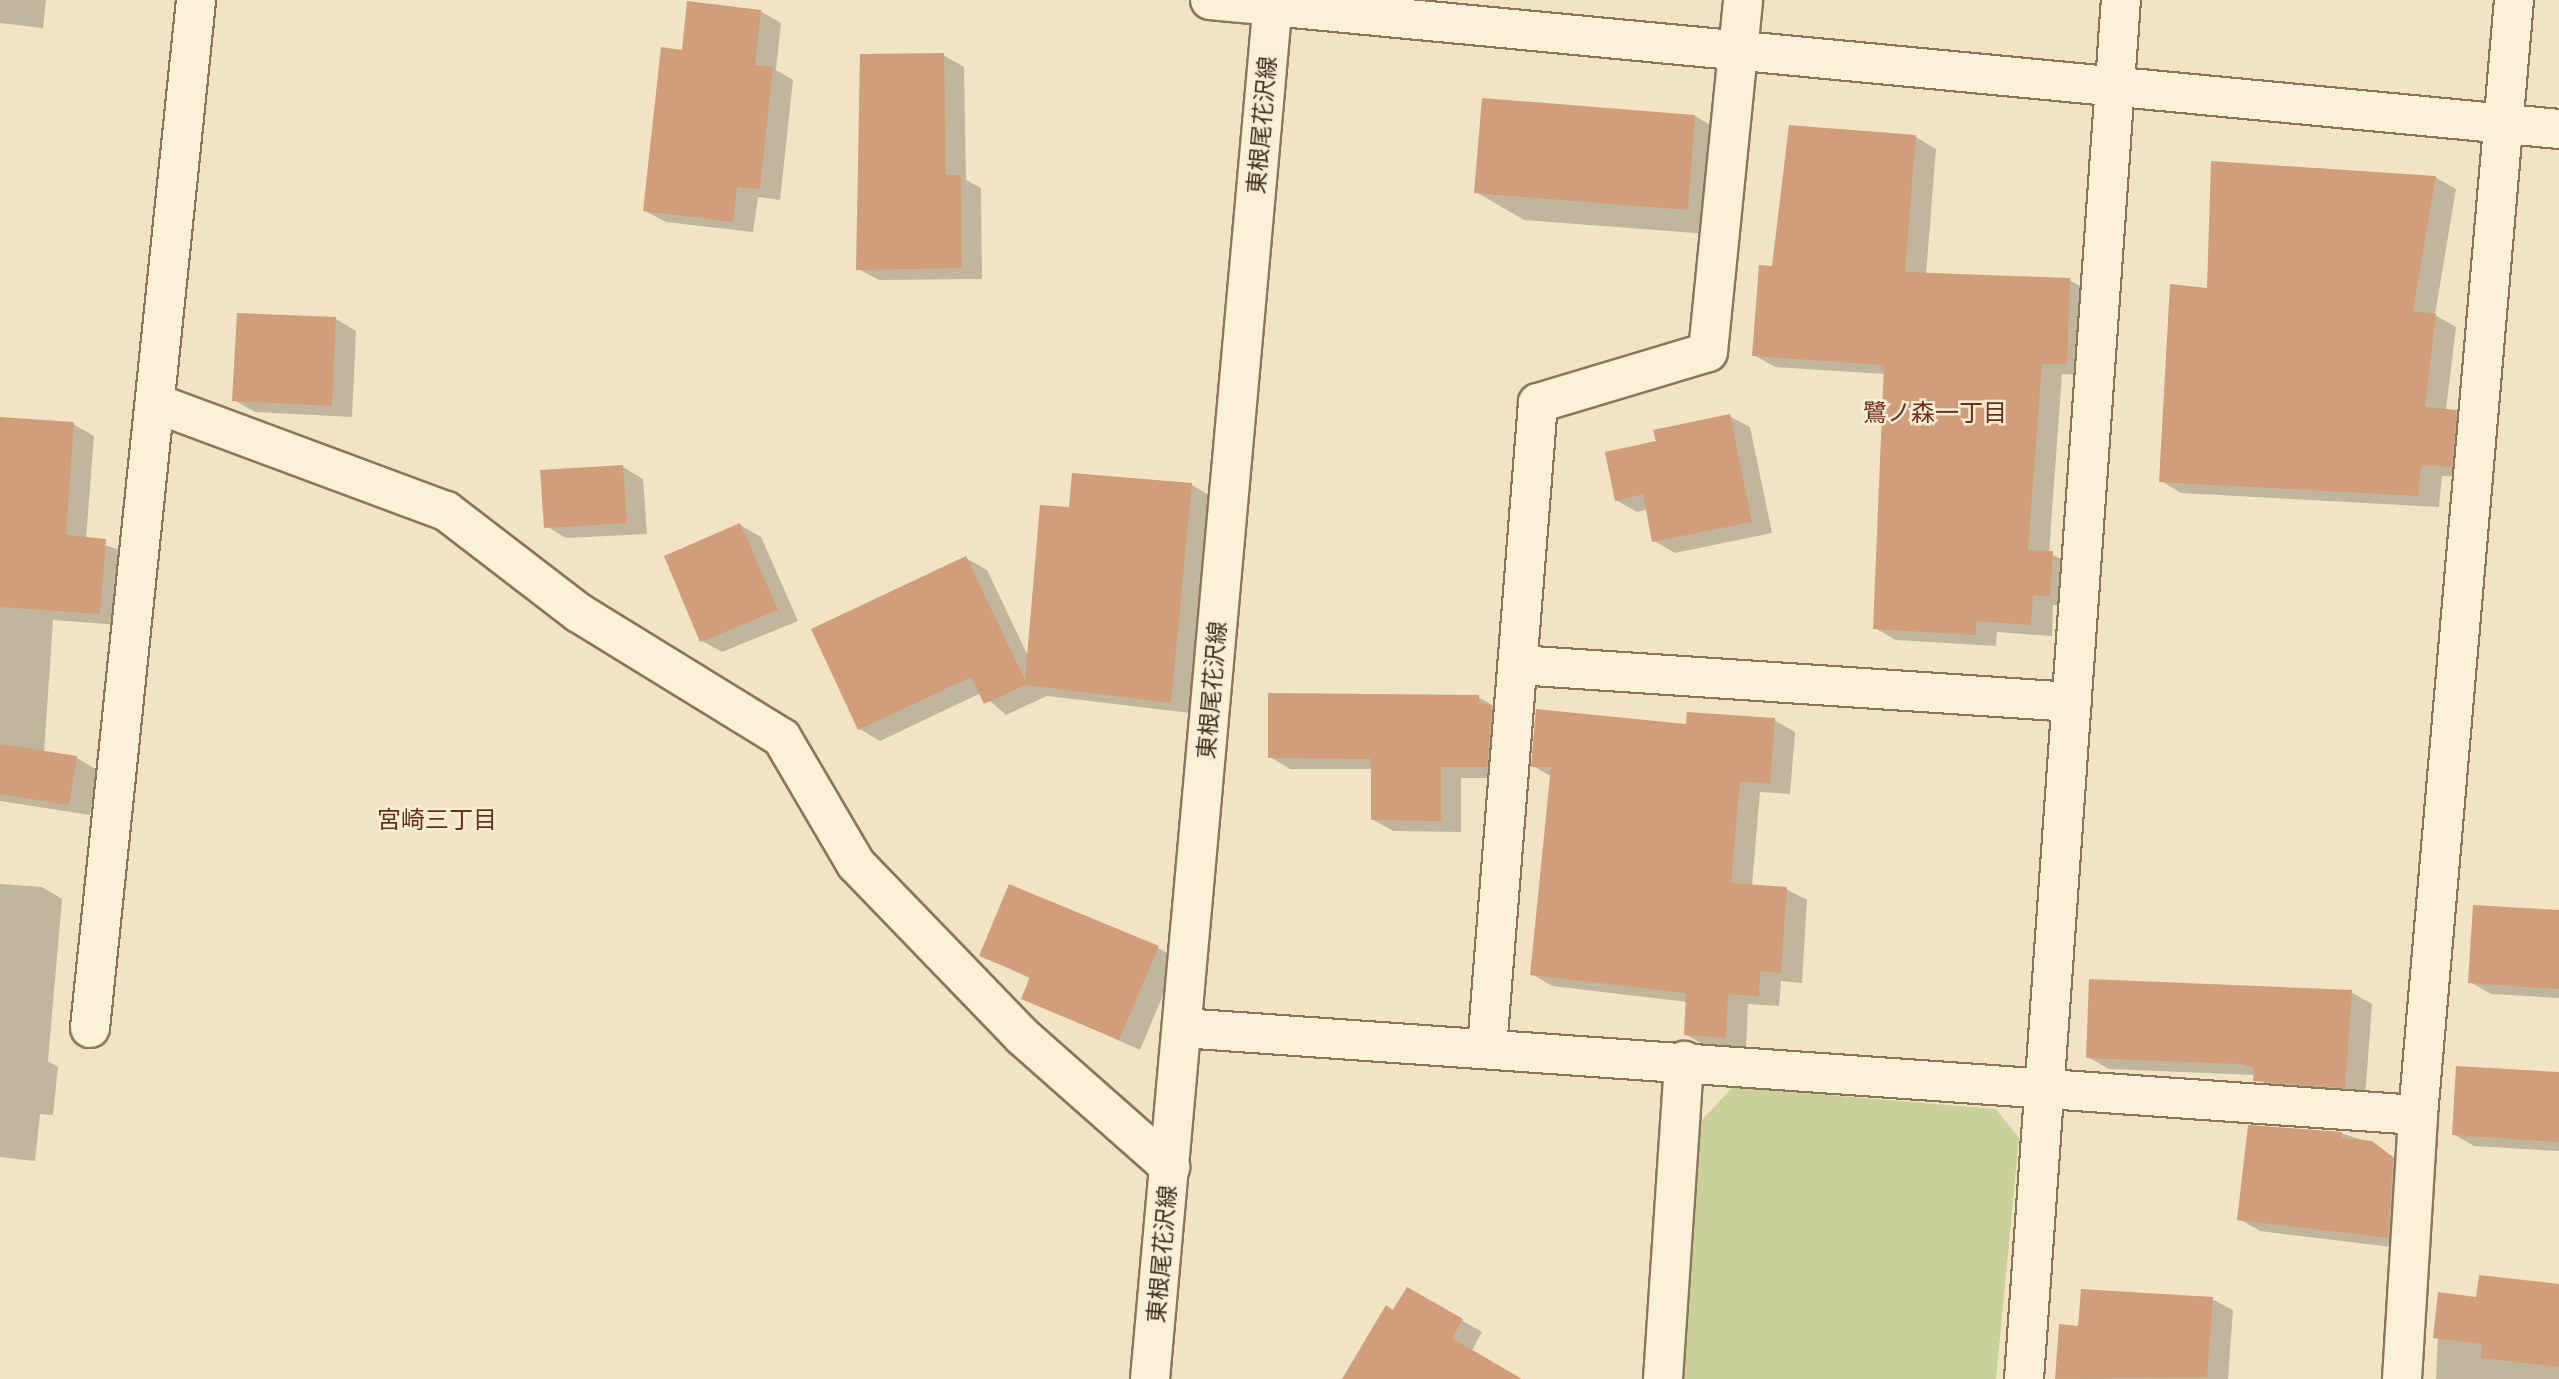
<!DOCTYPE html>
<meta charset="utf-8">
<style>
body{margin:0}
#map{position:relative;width:2559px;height:1379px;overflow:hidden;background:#f1e4c5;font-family:Merriweather,"Noto Sans JP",serif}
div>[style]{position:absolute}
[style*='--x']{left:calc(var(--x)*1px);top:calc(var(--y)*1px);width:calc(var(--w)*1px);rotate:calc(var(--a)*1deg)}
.green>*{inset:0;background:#c9d098}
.shadow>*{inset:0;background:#0003}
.building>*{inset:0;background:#d19e79}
.roads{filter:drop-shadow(2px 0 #8d755a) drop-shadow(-2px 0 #8d755a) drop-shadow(0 2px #8d755a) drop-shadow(0 -2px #8d755a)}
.minor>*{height:38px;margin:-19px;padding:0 19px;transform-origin:19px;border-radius:19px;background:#fbf1d9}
.tertiary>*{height:38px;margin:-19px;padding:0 19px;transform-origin:19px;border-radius:19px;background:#fbf1d9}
.secondary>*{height:38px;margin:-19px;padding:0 19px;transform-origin:19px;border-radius:19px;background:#fbf1d9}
span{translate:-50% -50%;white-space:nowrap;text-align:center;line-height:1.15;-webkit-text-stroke:5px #f8eed5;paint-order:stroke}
.street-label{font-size:23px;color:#3c2d1e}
.neighbourhood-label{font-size:24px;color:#6c2c1b}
</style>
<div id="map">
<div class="green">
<div style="clip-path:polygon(1733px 1087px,1996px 1109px,2019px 1138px,1996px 1379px,1683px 1379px,1700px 1122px)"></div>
</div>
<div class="shadow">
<div style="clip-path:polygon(0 0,46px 0,43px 28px,0 23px)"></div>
<div style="clip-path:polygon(760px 11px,781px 23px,776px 70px,793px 80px,780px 200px,758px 197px,753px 232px,666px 222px,645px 211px,683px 52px)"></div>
<div style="clip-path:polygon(943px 55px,964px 67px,966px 180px,981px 188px,982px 279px,879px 280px,858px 269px)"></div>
<div style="clip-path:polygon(1695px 116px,1742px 144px,1735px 236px,1524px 220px,1476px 192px)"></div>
<div style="clip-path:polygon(1916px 137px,1936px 149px,1926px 275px,2069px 280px,2090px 291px,2087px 375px,2062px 374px,2049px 553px,2073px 565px,2071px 607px,2053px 605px,2052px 636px,1997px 632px,1996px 646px,1896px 640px,1875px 628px,1885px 374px,1775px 367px,1754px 355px,1773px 268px)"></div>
<div style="clip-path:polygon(2435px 177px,2456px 189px,2435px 315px,2456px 327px,2446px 410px,2477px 423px,2472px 477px,2442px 476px,2439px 507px,2181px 493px,2161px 481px,2209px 290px)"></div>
<div style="clip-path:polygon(336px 319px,356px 331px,352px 417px,255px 412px,234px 400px)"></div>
<div style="clip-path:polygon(1729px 416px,1750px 427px,1772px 533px,1675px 553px,1654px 541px,1648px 509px,1637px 512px,1616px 500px,1658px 442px)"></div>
<div style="clip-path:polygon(0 419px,73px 424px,94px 436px,86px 539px,126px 552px,120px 625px,53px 620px,44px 753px,77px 758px,97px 770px,90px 815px,0 801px)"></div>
<div style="clip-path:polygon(623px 467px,643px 479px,647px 534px,566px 538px,546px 526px)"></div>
<div style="clip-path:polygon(1074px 475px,1192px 485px,1212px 497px,1191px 713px,1047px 696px,1006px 715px,981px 693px,880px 741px,860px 729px,966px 558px,987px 570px,1029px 658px,1071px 509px)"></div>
<div style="clip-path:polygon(740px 525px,761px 537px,798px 621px,722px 652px,702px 641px)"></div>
<div style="clip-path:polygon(1478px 697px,1499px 709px,1508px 778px,1461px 778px,1461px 832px,1393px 831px,1372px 819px,1373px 769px,1290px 769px,1270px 757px)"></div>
<div style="clip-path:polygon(1774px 720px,1795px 732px,1790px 794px,1760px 792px,1752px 886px,1786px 889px,1807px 900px,1802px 983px,1781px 981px,1779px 1006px,1748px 1004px,1746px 1049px,1706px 1046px,1685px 1034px,1688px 1002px,1552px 986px,1532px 974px,1552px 777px,1533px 766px,1688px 725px)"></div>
<div style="clip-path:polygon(0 884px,42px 887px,62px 899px,48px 1061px,58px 1067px,53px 1115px,40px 1114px,35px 1161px,0 1157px)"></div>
<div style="clip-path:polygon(2559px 912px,2559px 998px,2491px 994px,2470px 982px)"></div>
<div style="clip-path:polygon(1158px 948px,1178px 959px,1140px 1050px,1024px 998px,1031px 979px,981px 955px)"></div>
<div style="clip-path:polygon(2351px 992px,2372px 1004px,2365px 1099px,2275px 1092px,2255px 1075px,2109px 1069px,2088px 1057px)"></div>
<div style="clip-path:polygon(2559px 1074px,2559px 1151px,2474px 1146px,2453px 1134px)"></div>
<div style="clip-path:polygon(2341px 1133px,2371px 1143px,2413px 1170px,2408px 1249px,2260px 1231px,2239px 1219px)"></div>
<div style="clip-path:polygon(2559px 1286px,2559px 1379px,2436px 1379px,2440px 1294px,2478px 1299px)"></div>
<div style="clip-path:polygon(1407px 1289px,1482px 1332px,1471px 1352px,1519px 1379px,1344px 1379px)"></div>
<div style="clip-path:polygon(2212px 1299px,2233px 1310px,2228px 1379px,2057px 1379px,2061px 1326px,2079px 1328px)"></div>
</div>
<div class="building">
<div style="clip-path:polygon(687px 1px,761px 10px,755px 65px,773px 67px,760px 189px,737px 187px,733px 222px,643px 211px,661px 47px,682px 50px)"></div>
<div style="clip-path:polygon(944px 53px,946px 175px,961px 175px,962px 268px,856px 270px,860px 54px)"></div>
<div style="clip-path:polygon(1482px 98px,1695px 115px,1688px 210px,1474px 193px)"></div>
<div style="clip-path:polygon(1789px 125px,1916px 135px,1905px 272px,2070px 278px,2067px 364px,2042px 364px,2028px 550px,2053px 551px,2050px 597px,2033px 595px,2031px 625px,1976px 621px,1976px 635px,1873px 629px,1884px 365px,1752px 356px,1759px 265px,1772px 266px)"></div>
<div style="clip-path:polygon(2211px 161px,2436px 176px,2413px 311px,2436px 314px,2425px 407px,2457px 410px,2452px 467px,2421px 465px,2418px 496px,2159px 482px,2170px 284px,2207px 288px)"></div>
<div style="clip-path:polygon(237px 313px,336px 317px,332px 406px,232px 401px)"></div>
<div style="clip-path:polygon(1730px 414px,1752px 522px,1652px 542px,1643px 494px,1615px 501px,1605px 452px,1656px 441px,1653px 430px)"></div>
<div style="clip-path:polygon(0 417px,74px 422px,66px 535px,106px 539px,100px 614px,0 607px)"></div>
<div style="clip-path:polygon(623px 465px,627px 523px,544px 528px,540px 470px)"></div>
<div style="clip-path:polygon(1072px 473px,1192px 483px,1171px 703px,1025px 685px,984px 704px,971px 677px,858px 730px,811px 629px,966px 556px,1025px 680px,1040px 505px,1069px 507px)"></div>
<div style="clip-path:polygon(740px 523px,778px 610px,700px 642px,664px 556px)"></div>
<div style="clip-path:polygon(1268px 693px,1479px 695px,1479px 703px,1492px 705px,1487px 767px,1441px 767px,1441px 821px,1371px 820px,1371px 759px,1268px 758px)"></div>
<div style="clip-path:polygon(1536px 709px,1686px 724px,1687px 712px,1775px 718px,1770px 784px,1740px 781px,1731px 883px,1787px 887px,1781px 973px,1760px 971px,1759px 996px,1728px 994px,1726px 1038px,1684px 1035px,1686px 993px,1530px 975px,1551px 767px,1531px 767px)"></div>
<div style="clip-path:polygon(0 744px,77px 756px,69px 805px,0 794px)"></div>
<div style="clip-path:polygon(1009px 884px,1159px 946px,1119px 1040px,1021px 999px,1030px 977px,979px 956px)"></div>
<div style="clip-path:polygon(2473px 905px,2559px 910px,2559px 989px,2468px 983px)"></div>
<div style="clip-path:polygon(2089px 979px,2352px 990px,2345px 1088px,2253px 1081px,2254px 1068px,2240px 1064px,2086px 1058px)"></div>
<div style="clip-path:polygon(2456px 1066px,2559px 1072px,2559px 1142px,2452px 1135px)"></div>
<div style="clip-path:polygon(2248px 1125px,2342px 1132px,2342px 1138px,2372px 1141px,2393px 1157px,2388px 1238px,2237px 1220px)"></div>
<div style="clip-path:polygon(2479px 1275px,2559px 1284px,2559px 1367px,2481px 1358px,2482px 1344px,2433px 1338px,2438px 1292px,2476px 1297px)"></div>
<div style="clip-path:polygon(1407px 1287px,1463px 1319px,1452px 1338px,1522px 1379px,1342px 1379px,1386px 1305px,1393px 1310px)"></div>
<div style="clip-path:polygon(2081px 1289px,2213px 1297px,2207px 1377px,2055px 1379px,2059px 1324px,2078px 1326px)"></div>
</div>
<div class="roads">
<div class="minor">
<div style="--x:155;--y:403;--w:310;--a:20.4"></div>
<div style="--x:446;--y:511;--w:168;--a:37.5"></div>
<div style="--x:579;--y:613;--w:238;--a:31.6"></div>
<div style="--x:782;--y:738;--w:146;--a:59.6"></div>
<div style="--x:856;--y:864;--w:239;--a:46"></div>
<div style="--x:1022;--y:1036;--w:198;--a:41.5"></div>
<div style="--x:1518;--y:665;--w:555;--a:3.82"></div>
<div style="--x:90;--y:1028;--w:1033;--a:-84.11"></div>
<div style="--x:1182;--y:1028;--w:1239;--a:4.03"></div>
<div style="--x:1487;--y:1048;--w:647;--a:-85.48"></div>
<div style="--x:1538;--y:403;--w:177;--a:-16.7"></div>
<div style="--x:1708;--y:352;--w:354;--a:-84.3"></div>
<div style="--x:1663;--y:1379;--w:319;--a:-86.2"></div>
<div style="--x:2024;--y:1379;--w:1382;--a:-85.98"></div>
<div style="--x:2402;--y:1379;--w:264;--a:-86.5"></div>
<div style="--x:2418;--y:1115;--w:1119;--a:-85.08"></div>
</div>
<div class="tertiary">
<div style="--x:1272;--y:6;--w:1293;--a:5.46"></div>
</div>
<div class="secondary">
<div style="--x:1210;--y:0;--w:62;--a:5.5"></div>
<div style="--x:1150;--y:1379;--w:1384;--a:-84.9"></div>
</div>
</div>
<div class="street-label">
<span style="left:1262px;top:125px;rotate:-85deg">東根尾花沢線</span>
<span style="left:1212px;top:690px;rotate:-85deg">東根尾花沢線</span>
<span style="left:1162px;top:1254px;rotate:-85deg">東根尾花沢線</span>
</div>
<div class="neighbourhood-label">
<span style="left:1935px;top:413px">鷺ノ森一丁目</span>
<span style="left:437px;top:820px">宮崎三丁目</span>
</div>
</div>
